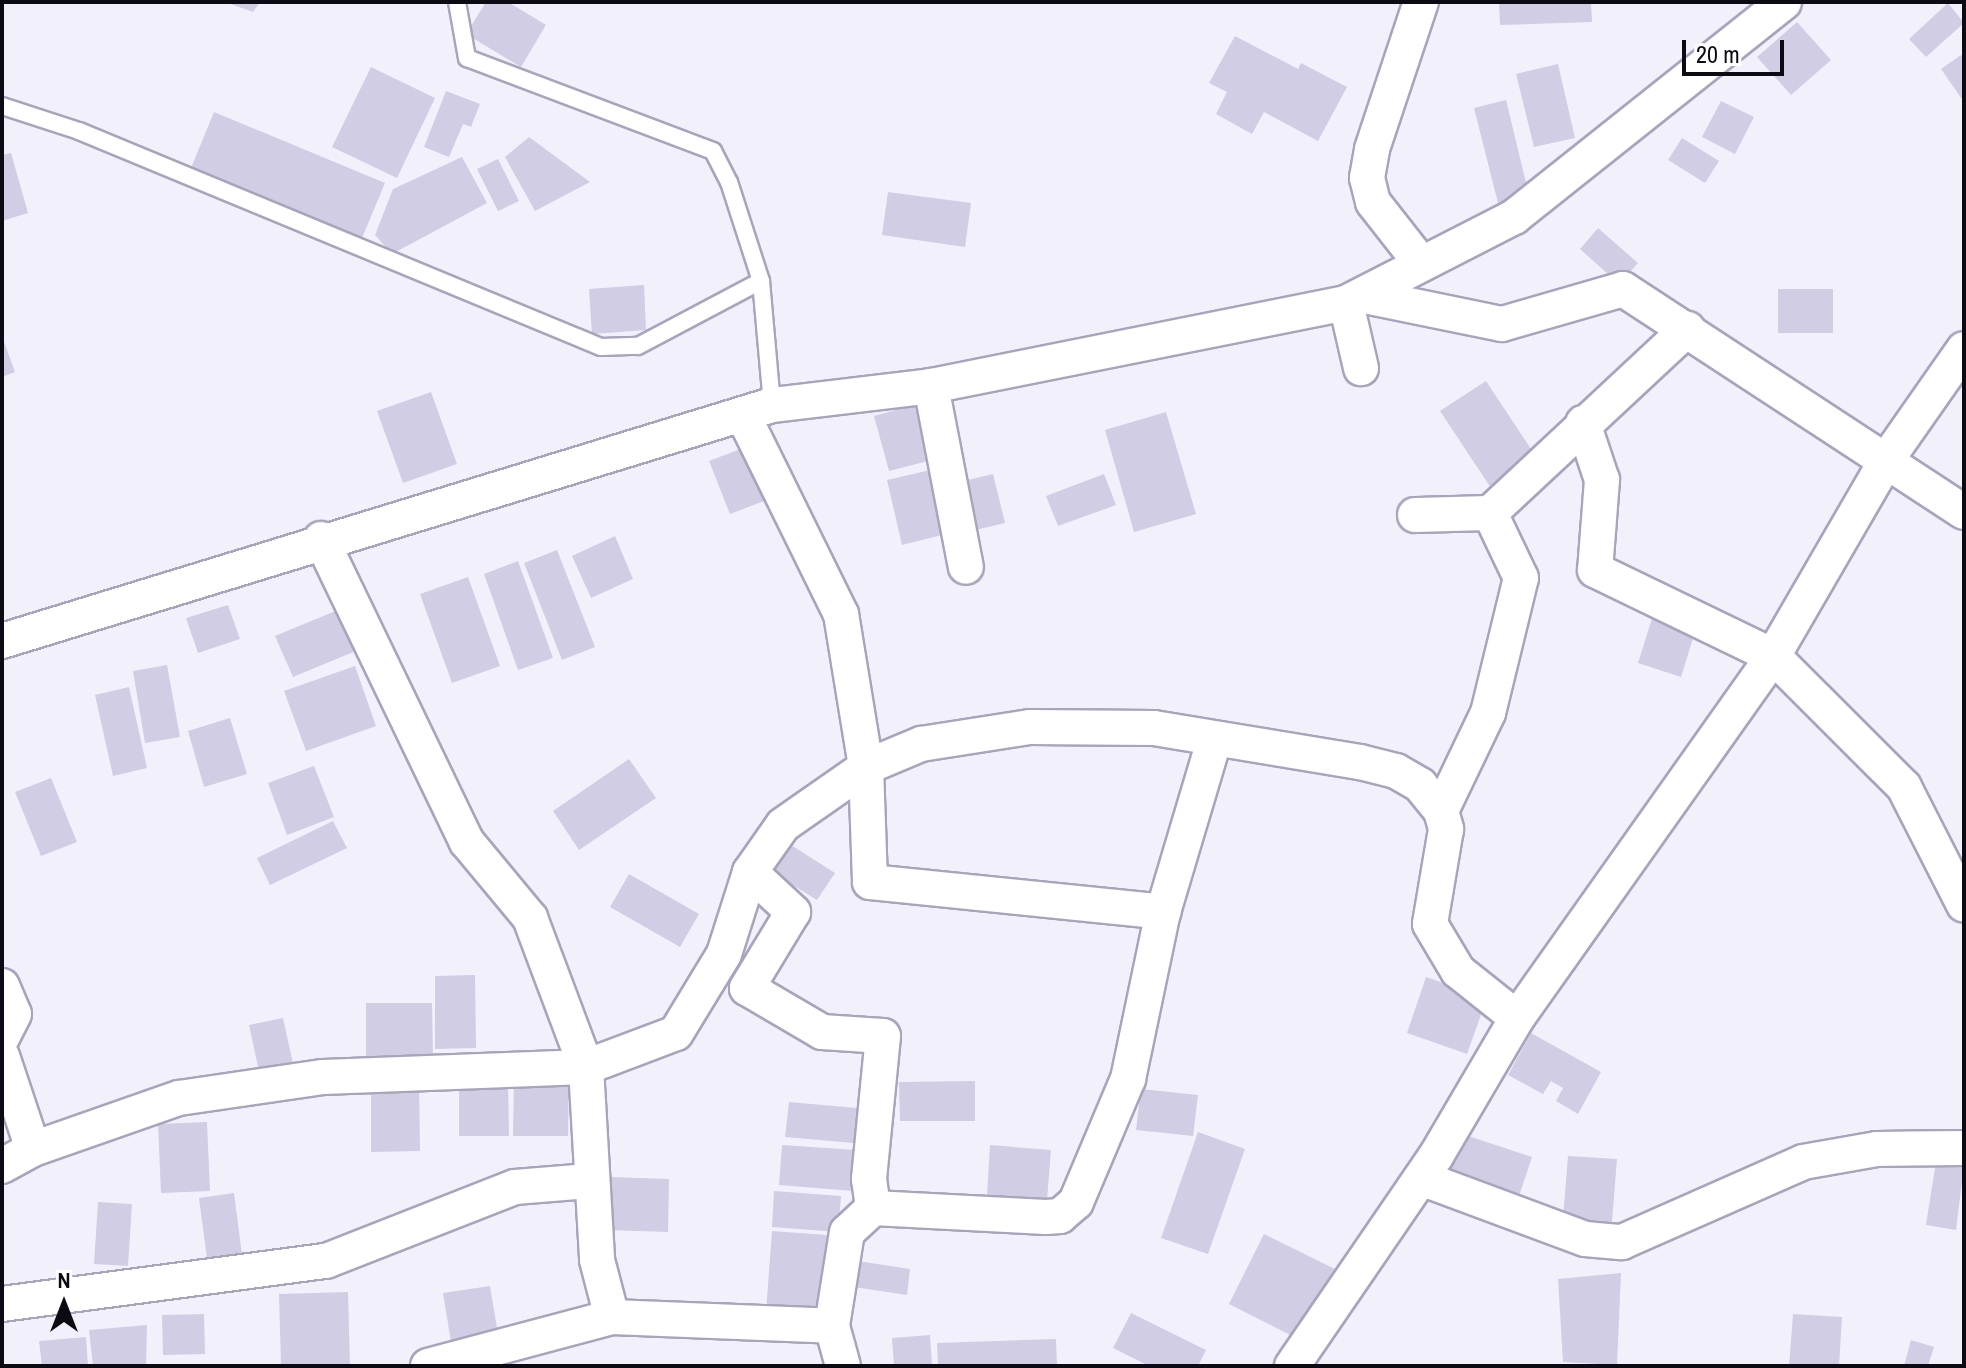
<!DOCTYPE html>
<style>
body{margin:0}
#map{position:relative;width:1966px;height:1368px;overflow:hidden;background:#f2f1fb;font-family:"Archivo Narrow",sans-serif}
div>[style]{position:absolute}
[style*='--x']{left:calc(var(--x)*1px);top:calc(var(--y)*1px);width:calc(var(--w)*1px);rotate:calc(var(--a)*1deg)}
.building>*{inset:0;background:#d0cde5}
.roads{filter:drop-shadow(2px 0 #a8a4bc) drop-shadow(-2px 0 #a8a4bc) drop-shadow(0 2px #a8a4bc) drop-shadow(0 -2px #a8a4bc)}
.service>*{height:16px;margin:-8px;padding:0 8px;transform-origin:8px;border-radius:8px;background:#fff}
.minor>*{height:34px;margin:-17px;padding:0 17px;transform-origin:17px;border-radius:17px;background:#fff}
span{translate:-50% -50%;white-space:nowrap;text-align:center;line-height:1.15;-webkit-text-stroke:6px #fff;paint-order:stroke}
.frame{position:absolute;inset:0;border:4px solid #0c0b13;pointer-events:none}
.north{position:absolute;left:24px;top:1264px;width:80px;height:80px;-webkit-text-stroke:6px #fff;paint-order:stroke;rotate:0deg;font-size:22px;font-weight:700;line-height:32px;text-align:center;color:#0c0b13}
.north::after{content:'';display:block;margin:auto;width:28px;height:36px;background:#0c0b13;clip-path:polygon(50% 0,100% 100%,50% 72%,0 100%)}
.scale{position:absolute;left:1682px;top:40px;width:102px;height:36px;box-sizing:border-box;border:4px solid #0c0b13;border-top:0;padding-left:10px;font-size:24px;line-height:28px;white-space:nowrap;color:#0c0b13;-webkit-text-stroke:6px #fff;paint-order:stroke}
</style>
<div id="map">
<div class="building">
<div style="clip-path:polygon(225px 2px,260px 2px,253px 12px)"></div>
<div style="clip-path:polygon(486px 2px,508px 2px,546px 25px,521px 67px,466px 34px)"></div>
<div style="clip-path:polygon(1499px 2px,1591px 2px,1592px 22px,1500px 25px)"></div>
<div style="clip-path:polygon(1948px 3px,1964px 23px,1926px 57px,1909px 39px)"></div>
<div style="clip-path:polygon(1797px 22px,1831px 60px,1791px 95px,1757px 57px)"></div>
<div style="clip-path:polygon(1235px 36px,1298px 69px,1301px 63px,1347px 87px,1318px 141px,1264px 112px,1252px 134px,1216px 114px,1227px 92px,1209px 83px)"></div>
<div style="clip-path:polygon(1961px 55px,1964px 59px,1964px 102px,1941px 69px)"></div>
<div style="clip-path:polygon(1558px 64px,1575px 138px,1534px 147px,1516px 74px)"></div>
<div style="clip-path:polygon(371px 67px,435px 98px,397px 178px,332px 147px)"></div>
<div style="clip-path:polygon(446px 91px,480px 104px,471px 127px,463px 124px,449px 157px,424px 147px)"></div>
<div style="clip-path:polygon(1506px 100px,1529px 195px,1498px 203px,1474px 108px)"></div>
<div style="clip-path:polygon(1721px 101px,1754px 117px,1735px 154px,1702px 137px)"></div>
<div style="clip-path:polygon(214px 112px,385px 183px,362px 238px,191px 168px)"></div>
<div style="clip-path:polygon(529px 137px,590px 182px,535px 211px,505px 157px)"></div>
<div style="clip-path:polygon(1682px 138px,1719px 161px,1705px 183px,1668px 160px)"></div>
<div style="clip-path:polygon(11px 153px,28px 213px,2px 221px,2px 155px)"></div>
<div style="clip-path:polygon(462px 157px,487px 203px,392px 254px,375px 235px,393px 189px)"></div>
<div style="clip-path:polygon(498px 159px,519px 201px,498px 211px,477px 169px)"></div>
<div style="clip-path:polygon(888px 192px,971px 203px,965px 247px,882px 235px)"></div>
<div style="clip-path:polygon(1598px 228px,1638px 263px,1619px 284px,1580px 249px)"></div>
<div style="clip-path:polygon(644px 285px,646px 330px,592px 334px,589px 289px)"></div>
<div style="clip-path:polygon(1778px 289px,1833px 289px,1833px 333px,1778px 333px)"></div>
<div style="clip-path:polygon(2px 336px,15px 372px,2px 377px)"></div>
<div style="clip-path:polygon(1486px 381px,1537px 458px,1491px 488px,1440px 411px)"></div>
<div style="clip-path:polygon(431px 392px,457px 464px,403px 483px,377px 411px)"></div>
<div style="clip-path:polygon(925px 402px,940px 458px,889px 471px,874px 416px)"></div>
<div style="clip-path:polygon(1166px 412px,1196px 514px,1134px 532px,1105px 430px)"></div>
<div style="clip-path:polygon(751px 445px,772px 498px,730px 514px,709px 461px)"></div>
<div style="clip-path:polygon(939px 468px,954px 532px,902px 545px,887px 480px)"></div>
<div style="clip-path:polygon(993px 474px,1005px 523px,963px 533px,951px 484px)"></div>
<div style="clip-path:polygon(1104px 474px,1116px 505px,1058px 526px,1046px 496px)"></div>
<div style="clip-path:polygon(615px 536px,633px 579px,591px 598px,572px 556px)"></div>
<div style="clip-path:polygon(557px 550px,595px 647px,562px 660px,524px 563px)"></div>
<div style="clip-path:polygon(518px 561px,553px 658px,518px 670px,484px 574px)"></div>
<div style="clip-path:polygon(468px 577px,500px 666px,452px 683px,420px 594px)"></div>
<div style="clip-path:polygon(228px 605px,240px 639px,198px 653px,186px 618px)"></div>
<div style="clip-path:polygon(345px 607px,363px 648px,293px 677px,275px 636px)"></div>
<div style="clip-path:polygon(1655px 609px,1698px 622px,1681px 677px,1638px 663px)"></div>
<div style="clip-path:polygon(167px 665px,180px 737px,145px 743px,133px 671px)"></div>
<div style="clip-path:polygon(355px 666px,376px 726px,306px 751px,284px 691px)"></div>
<div style="clip-path:polygon(129px 687px,147px 768px,113px 776px,95px 695px)"></div>
<div style="clip-path:polygon(230px 718px,247px 774px,204px 787px,188px 731px)"></div>
<div style="clip-path:polygon(629px 759px,656px 798px,579px 850px,553px 811px)"></div>
<div style="clip-path:polygon(314px 766px,334px 817px,287px 835px,268px 783px)"></div>
<div style="clip-path:polygon(51px 778px,77px 842px,41px 856px,15px 792px)"></div>
<div style="clip-path:polygon(333px 821px,347px 848px,270px 885px,257px 858px)"></div>
<div style="clip-path:polygon(780px 838px,835px 873px,817px 900px,762px 866px)"></div>
<div style="clip-path:polygon(629px 874px,699px 914px,680px 947px,610px 907px)"></div>
<div style="clip-path:polygon(475px 975px,476px 1048px,435px 1049px,435px 976px)"></div>
<div style="clip-path:polygon(1426px 977px,1487px 998px,1467px 1054px,1407px 1033px)"></div>
<div style="clip-path:polygon(366px 1003px,432px 1003px,433px 1059px,366px 1059px)"></div>
<div style="clip-path:polygon(283px 1018px,294px 1068px,260px 1076px,249px 1025px)"></div>
<div style="clip-path:polygon(1531px 1033px,1601px 1072px,1578px 1114px,1556px 1101px,1563px 1088px,1551px 1081px,1543px 1094px,1508px 1075px)"></div>
<div style="clip-path:polygon(514px 1076px,569px 1076px,568px 1136px,513px 1136px)"></div>
<div style="clip-path:polygon(419px 1078px,420px 1151px,371px 1152px,371px 1079px)"></div>
<div style="clip-path:polygon(459px 1080px,508px 1080px,509px 1136px,459px 1136px)"></div>
<div style="clip-path:polygon(975px 1081px,975px 1121px,900px 1121px,899px 1082px)"></div>
<div style="clip-path:polygon(1141px 1089px,1198px 1095px,1193px 1136px,1136px 1130px)"></div>
<div style="clip-path:polygon(789px 1102px,868px 1109px,865px 1144px,785px 1137px)"></div>
<div style="clip-path:polygon(207px 1122px,210px 1191px,161px 1193px,158px 1124px)"></div>
<div style="clip-path:polygon(1198px 1132px,1245px 1149px,1208px 1254px,1161px 1238px)"></div>
<div style="clip-path:polygon(1468px 1136px,1532px 1157px,1515px 1208px,1441px 1183px)"></div>
<div style="clip-path:polygon(782px 1145px,856px 1150px,853px 1191px,779px 1185px)"></div>
<div style="clip-path:polygon(990px 1145px,1051px 1150px,1047px 1200px,987px 1195px)"></div>
<div style="clip-path:polygon(1568px 1156px,1617px 1159px,1611px 1234px,1562px 1230px)"></div>
<div style="clip-path:polygon(1936px 1161px,1964px 1165px,1956px 1230px,1926px 1225px)"></div>
<div style="clip-path:polygon(610px 1177px,669px 1179px,668px 1232px,608px 1230px)"></div>
<div style="clip-path:polygon(774px 1191px,841px 1196px,838px 1232px,772px 1227px)"></div>
<div style="clip-path:polygon(234px 1193px,244px 1270px,209px 1274px,199px 1198px)"></div>
<div style="clip-path:polygon(98px 1202px,132px 1204px,128px 1266px,94px 1264px)"></div>
<div style="clip-path:polygon(772px 1231px,827px 1235px,819px 1317px,766px 1312px)"></div>
<div style="clip-path:polygon(1264px 1234px,1339px 1271px,1304px 1342px,1229px 1304px)"></div>
<div style="clip-path:polygon(851px 1260px,910px 1269px,907px 1295px,847px 1286px)"></div>
<div style="clip-path:polygon(1621px 1273px,1617px 1365px,1563px 1362px,1558px 1279px)"></div>
<div style="clip-path:polygon(490px 1286px,499px 1340px,452px 1348px,443px 1293px)"></div>
<div style="clip-path:polygon(348px 1292px,350px 1366px,281px 1366px,279px 1294px)"></div>
<div style="clip-path:polygon(1131px 1313px,1206px 1350px,1198px 1366px,1149px 1366px,1113px 1348px)"></div>
<div style="clip-path:polygon(204px 1314px,205px 1354px,163px 1355px,162px 1315px)"></div>
<div style="clip-path:polygon(1793px 1314px,1842px 1317px,1839px 1366px,1789px 1366px)"></div>
<div style="clip-path:polygon(147px 1325px,146px 1366px,93px 1366px,89px 1330px)"></div>
<div style="clip-path:polygon(930px 1335px,932px 1366px,894px 1366px,892px 1338px)"></div>
<div style="clip-path:polygon(86px 1337px,88px 1366px,42px 1366px,39px 1341px)"></div>
<div style="clip-path:polygon(1056px 1339px,1057px 1366px,938px 1366px,937px 1343px)"></div>
<div style="clip-path:polygon(1911px 1340px,1934px 1347px,1928px 1366px,1904px 1366px)"></div>
</div>
<div class="roads">
<div class="service">
<div style="--x:457;--y:2;--w:57;--a:79.9"></div>
<div style="--x:467;--y:58;--w:263;--a:20.7"></div>
<div style="--x:713;--y:151;--w:35;--a:63"></div>
<div style="--x:729;--y:182;--w:104;--a:72.1"></div>
<div style="--x:761;--y:281;--w:124;--a:84.9"></div>
<div style="--x:2;--y:106;--w:81;--a:18"></div>
<div style="--x:79;--y:131;--w:565;--a:22.48"></div>
<div style="--x:601;--y:347;--w:37;--a:-2"></div>
<div style="--x:638;--y:346;--w:139;--a:-27.9"></div>
</div>
<div class="minor">
<div style="--x:1420;--y:262;--w:76;--a:-128.1"></div>
<div style="--x:1373;--y:202;--w:25;--a:-104"></div>
<div style="--x:1367;--y:178;--w:29;--a:-80"></div>
<div style="--x:1372;--y:149;--w:155;--a:-71.6"></div>
<div style="--x:1365;--y:296;--w:140;--a:11.6"></div>
<div style="--x:1502;--y:324;--w:126;--a:-16.1"></div>
<div style="--x:1623;--y:289;--w:407;--a:33.2"></div>
<div style="--x:1346;--y:303;--w:67;--a:77"></div>
<div style="--x:931;--y:386;--w:184;--a:79.1"></div>
<div style="--x:743;--y:415;--w:222;--a:63.8"></div>
<div style="--x:841;--y:614;--w:155;--a:80.7"></div>
<div style="--x:866;--y:767;--w:115;--a:88"></div>
<div style="--x:870;--y:882;--w:295;--a:5.8"></div>
<div style="--x:1583;--y:423;--w:60;--a:71.6"></div>
<div style="--x:1602;--y:480;--w:90;--a:94.4"></div>
<div style="--x:1595;--y:570;--w:198;--a:25.8"></div>
<div style="--x:1773;--y:656;--w:185;--a:45"></div>
<div style="--x:1904;--y:787;--w:132;--a:63"></div>
<div style="--x:1415;--y:515;--w:75;--a:-1.5"></div>
<div style="--x:1490;--y:513;--w:270;--a:-43"></div>
<div style="--x:321;--y:539;--w:336;--a:64.3"></div>
<div style="--x:467;--y:842;--w:99;--a:50.3"></div>
<div style="--x:530;--y:918;--w:159;--a:69.4"></div>
<div style="--x:586;--y:1067;--w:193;--a:86.7"></div>
<div style="--x:597;--y:1260;--w:59;--a:75.3"></div>
<div style="--x:2;--y:641;--w:805;--a:-17.04"></div>
<div style="--x:772;--y:405;--w:160;--a:-6.8"></div>
<div style="--x:931;--y:386;--w:423;--a:-11.3"></div>
<div style="--x:1346;--y:303;--w:189;--a:-27.1"></div>
<div style="--x:1514;--y:217;--w:345;--a:-38.5"></div>
<div style="--x:1441;--y:811;--w:109;--a:-64.4"></div>
<div style="--x:1488;--y:713;--w:139;--a:-76.3"></div>
<div style="--x:1521;--y:578;--w:72;--a:-115.5"></div>
<div style="--x:750;--y:872;--w:59;--a:42.9"></div>
<div style="--x:793;--y:912;--w:89;--a:121.2"></div>
<div style="--x:747;--y:988;--w:87;--a:30.4"></div>
<div style="--x:822;--y:1032;--w:61;--a:3.8"></div>
<div style="--x:883;--y:1036;--w:144;--a:95.6"></div>
<div style="--x:869;--y:1179;--w:29;--a:82"></div>
<div style="--x:873;--y:1208;--w:35;--a:137"></div>
<div style="--x:847;--y:1232;--w:95;--a:99.1"></div>
<div style="--x:832;--y:1326;--w:41;--a:74.6"></div>
<div style="--x:2;--y:986;--w:30;--a:67"></div>
<div style="--x:14;--y:1014;--w:27;--a:117"></div>
<div style="--x:2;--y:1056;--w:98;--a:71.6"></div>
<div style="--x:2;--y:1166;--w:35;--a:-29"></div>
<div style="--x:33;--y:1149;--w:155;--a:-19.3"></div>
<div style="--x:179;--y:1098;--w:146;--a:-8.3"></div>
<div style="--x:323;--y:1077;--w:263;--a:-2.2"></div>
<div style="--x:586;--y:1067;--w:96;--a:-20.7"></div>
<div style="--x:676;--y:1033;--w:92;--a:-58.7"></div>
<div style="--x:724;--y:954;--w:86;--a:-72.4"></div>
<div style="--x:750;--y:872;--w:57;--a:-54.9"></div>
<div style="--x:783;--y:825;--w:101;--a:-34.9"></div>
<div style="--x:866;--y:767;--w:60;--a:-22.7"></div>
<div style="--x:921;--y:744;--w:110;--a:-8.9"></div>
<div style="--x:1030;--y:727;--w:124;--a:0.5"></div>
<div style="--x:1154;--y:728;--w:209;--a:9.4"></div>
<div style="--x:1360;--y:762;--w:37;--a:14"></div>
<div style="--x:1396;--y:771;--w:28;--a:30"></div>
<div style="--x:1420;--y:785;--w:33;--a:51"></div>
<div style="--x:1441;--y:811;--w:19;--a:74"></div>
<div style="--x:1446;--y:829;--w:96;--a:99.6"></div>
<div style="--x:1430;--y:924;--w:55;--a:59.2"></div>
<div style="--x:1458;--y:971;--w:75;--a:38.5"></div>
<div style="--x:1421;--y:1178;--w:175;--a:20.4"></div>
<div style="--x:1585;--y:1239;--w:37;--a:5"></div>
<div style="--x:1622;--y:1242;--w:198;--a:-23.8"></div>
<div style="--x:1803;--y:1162;--w:75;--a:-10"></div>
<div style="--x:1877;--y:1149;--w:87;--a:-0.7"></div>
<div style="--x:873;--y:1208;--w:173;--a:3"></div>
<div style="--x:1046;--y:1217;--w:14;--a:-4"></div>
<div style="--x:1060;--y:1216;--w:21;--a:-41"></div>
<div style="--x:1076;--y:1202;--w:134;--a:-67.1"></div>
<div style="--x:1128;--y:1079;--w:171;--a:-78.2"></div>
<div style="--x:1163;--y:912;--w:178;--a:-73.4"></div>
<div style="--x:2;--y:1304;--w:327;--a:-7.6"></div>
<div style="--x:326;--y:1261;--w:203;--a:-21.4"></div>
<div style="--x:515;--y:1187;--w:74;--a:-4.6"></div>
<div style="--x:428;--y:1366;--w:190;--a:-14.9"></div>
<div style="--x:612;--y:1317;--w:220;--a:2.3"></div>
<div style="--x:1292;--y:1366;--w:255;--a:-55.6"></div>
<div style="--x:1436;--y:1156;--w:160;--a:-59.6"></div>
<div style="--x:1517;--y:1018;--w:443;--a:-54.7"></div>
<div style="--x:1773;--y:656;--w:228;--a:-59.9"></div>
<div style="--x:1887;--y:459;--w:134;--a:-55"></div>
</div>
</div>
<div class="frame"></div>
<div class="north">N</div>
<div class="scale">20 m</div>
</div>
